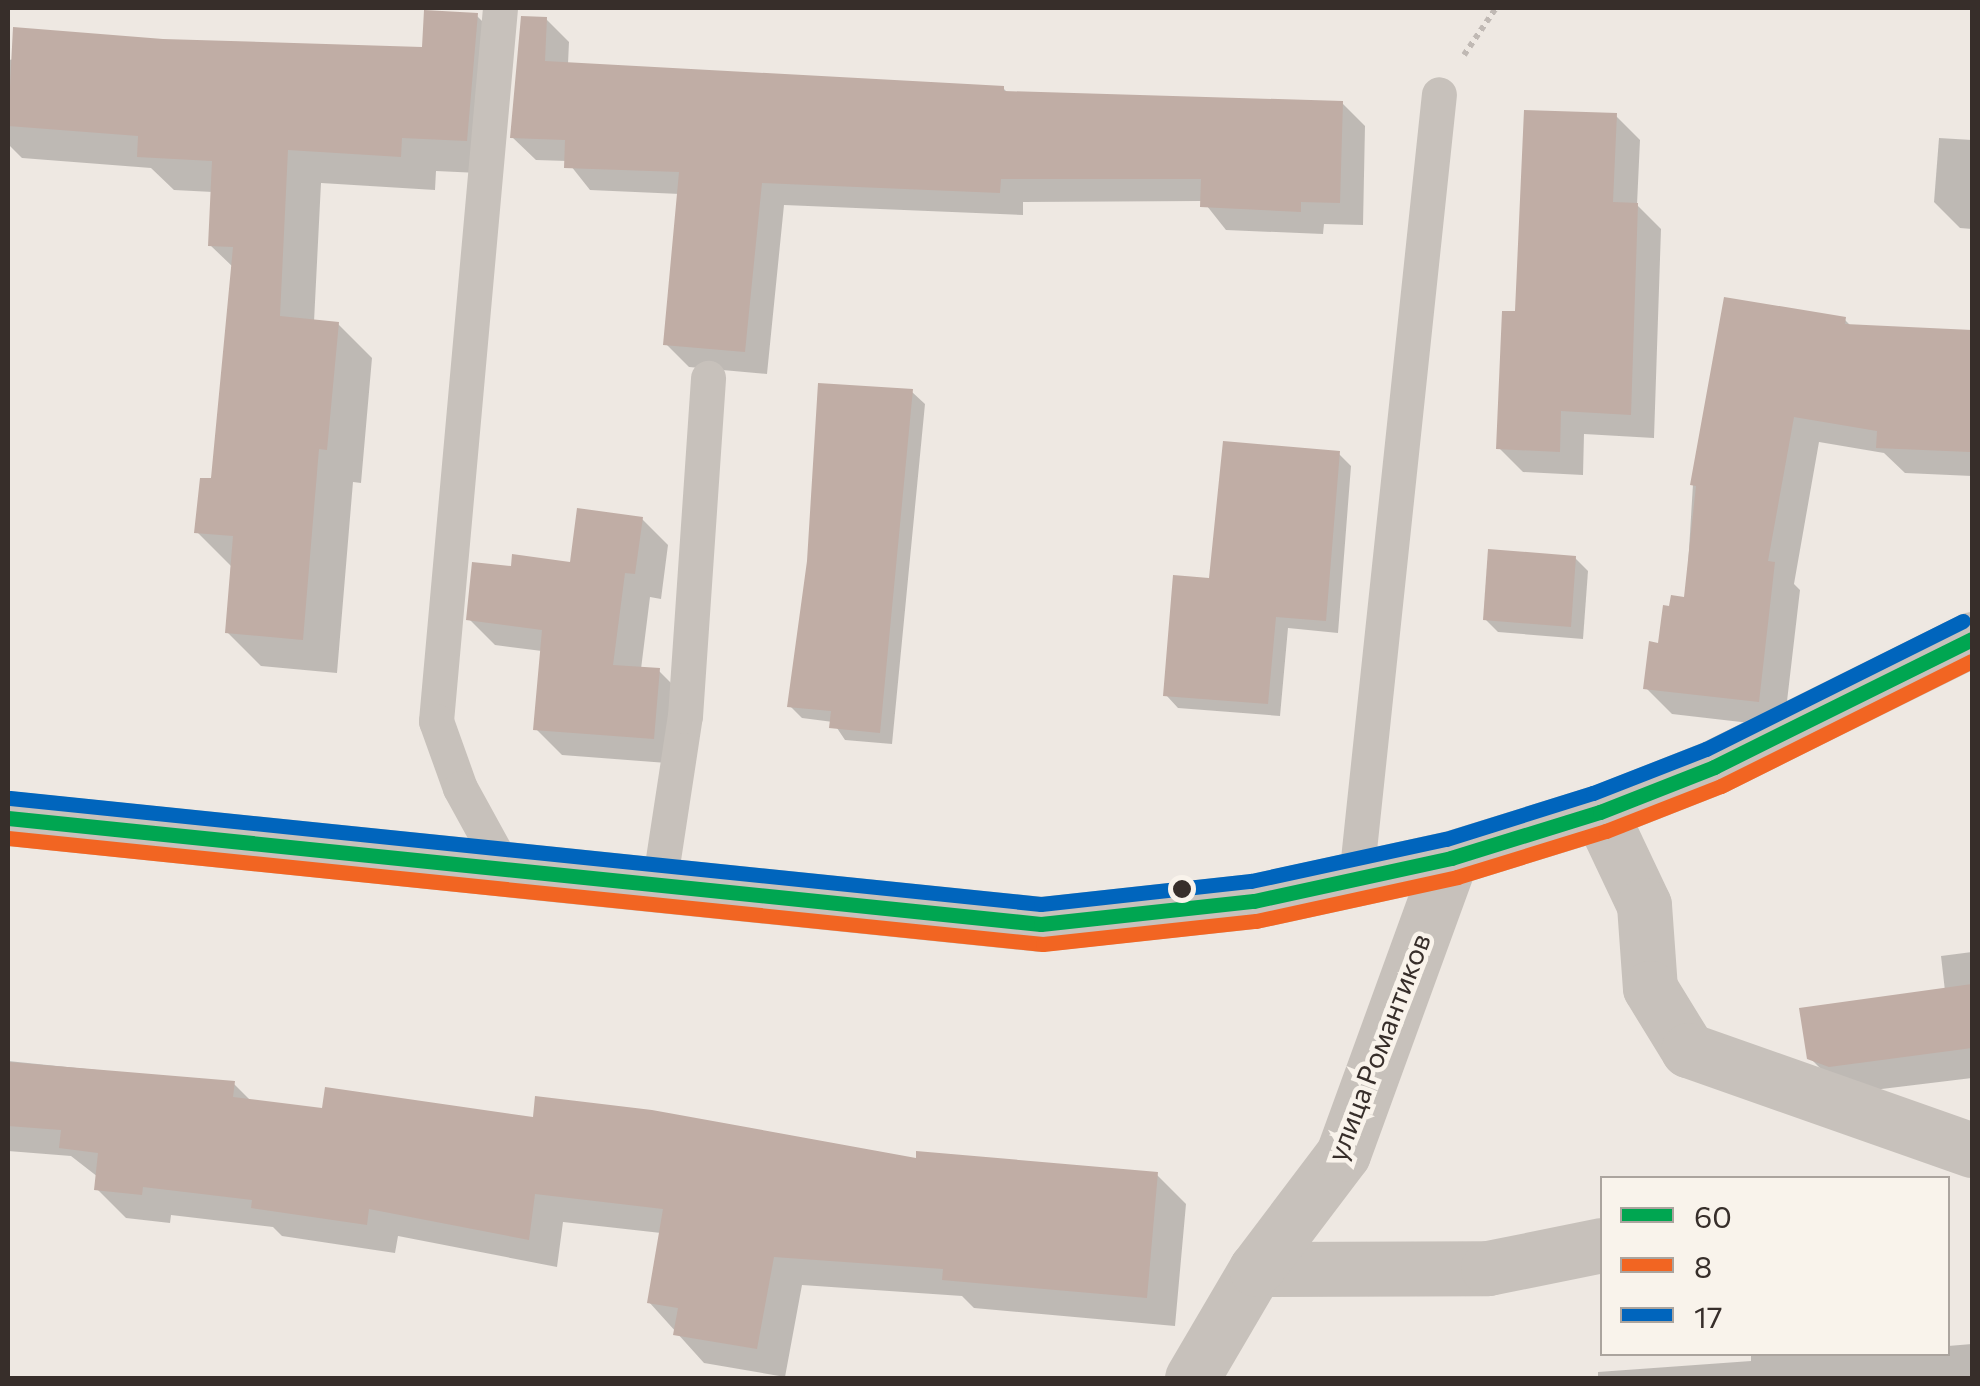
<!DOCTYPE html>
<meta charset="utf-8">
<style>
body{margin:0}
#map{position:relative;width:1980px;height:1386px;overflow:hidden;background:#eee8e2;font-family:Commissioner,sans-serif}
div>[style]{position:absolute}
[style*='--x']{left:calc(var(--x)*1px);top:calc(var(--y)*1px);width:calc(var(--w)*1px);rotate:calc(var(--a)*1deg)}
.shadow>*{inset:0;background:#0003}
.building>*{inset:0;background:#c0ada5}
.path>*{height:6px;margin-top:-3px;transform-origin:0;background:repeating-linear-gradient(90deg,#c0b9b4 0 5px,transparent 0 10px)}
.service>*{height:35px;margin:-17.5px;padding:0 17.5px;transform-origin:17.5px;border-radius:17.5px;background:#c7c1bb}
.minor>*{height:55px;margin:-27.5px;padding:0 27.5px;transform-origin:27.5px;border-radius:27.5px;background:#c7c1bb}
.tertiary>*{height:55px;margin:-27.5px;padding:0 27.5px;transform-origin:27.5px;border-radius:27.5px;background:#c7c1bb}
.bus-1>*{height:15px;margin:-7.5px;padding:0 7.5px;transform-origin:7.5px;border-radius:7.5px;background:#00a651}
.bus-2>*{height:15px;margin:-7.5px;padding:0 7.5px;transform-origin:7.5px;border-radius:7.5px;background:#f26522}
.bus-3>*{height:15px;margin:-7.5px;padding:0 7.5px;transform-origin:7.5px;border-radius:7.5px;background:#0065bd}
.dots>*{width:28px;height:28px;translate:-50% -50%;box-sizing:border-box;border:5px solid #f9f3eb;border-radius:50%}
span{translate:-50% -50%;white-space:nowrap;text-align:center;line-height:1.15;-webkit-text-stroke:9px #f9f3eb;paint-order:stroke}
.street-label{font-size:28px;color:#372e2a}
.frame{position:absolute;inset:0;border:10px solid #372e2a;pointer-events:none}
.legend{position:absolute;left:1600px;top:1176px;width:350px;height:180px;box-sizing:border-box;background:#f9f3eb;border:2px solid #aba49e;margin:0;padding:12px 18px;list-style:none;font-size:30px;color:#372e2a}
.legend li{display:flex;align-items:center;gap:20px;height:50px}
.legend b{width:50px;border:2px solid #aba49e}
</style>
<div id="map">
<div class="shadow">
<div style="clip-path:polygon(477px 16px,511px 50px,500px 174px,436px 171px,435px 190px,321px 183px,314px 322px,338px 324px,372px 358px,361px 483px,353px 482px,337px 673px,261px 666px,227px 632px,231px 566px,197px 532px,213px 481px,234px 268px,210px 245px,213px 192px,174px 190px,151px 168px,22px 158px,8px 144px,8px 60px,163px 42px,424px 49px)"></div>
<div style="clip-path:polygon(546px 19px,569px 42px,568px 64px,1003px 88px,1009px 94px,1342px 103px,1365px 126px,1363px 225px,1324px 224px,1323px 234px,1226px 230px,1203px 201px,1023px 202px,1023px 215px,784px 205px,767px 374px,689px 367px,666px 344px,680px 194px,590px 190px,567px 161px,536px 160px,512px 137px)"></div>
<div style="clip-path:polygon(1616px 116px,1640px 140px,1637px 205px,1661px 229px,1654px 438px,1584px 434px,1583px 475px,1523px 472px,1499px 448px,1517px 314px)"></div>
<div style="clip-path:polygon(1939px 138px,1972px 140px,1972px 229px,1960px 228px,1934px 202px)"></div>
<div style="clip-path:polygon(1845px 320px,1852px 327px,1972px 332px,1972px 476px,1905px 473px,1884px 453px,1819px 442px,1794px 584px,1800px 590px,1784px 727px,1672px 714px,1646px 688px,1686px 599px,1693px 484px)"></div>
<div style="clip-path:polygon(912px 392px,925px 404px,892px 744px,845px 740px,833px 722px,802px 718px,790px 706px)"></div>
<div style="clip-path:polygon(1338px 453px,1351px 466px,1338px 633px,1288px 628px,1280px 716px,1178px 708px,1166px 695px,1212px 581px)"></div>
<div style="clip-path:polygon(642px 519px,668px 545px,661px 599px,650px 597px,641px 669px,659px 671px,685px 697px,680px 764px,562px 755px,536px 729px,542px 651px,495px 645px,469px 619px,513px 569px,572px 565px)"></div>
<div style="clip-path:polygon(1575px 558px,1588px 571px,1583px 639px,1498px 632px,1485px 619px)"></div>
<div style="clip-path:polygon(1972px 952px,1972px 1078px,1857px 1092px,1836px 1084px,1809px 1057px,1945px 991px,1941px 956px)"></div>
<div style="clip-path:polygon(8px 1061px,234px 1084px,252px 1102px,324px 1111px,535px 1119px,918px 1161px,1157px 1175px,1186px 1204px,1175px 1326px,974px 1308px,962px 1296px,802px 1285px,785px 1377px,704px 1363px,649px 1302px,661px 1233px,563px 1222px,557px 1267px,398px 1236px,395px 1253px,282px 1236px,273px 1227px,171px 1215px,170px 1223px,126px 1218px,97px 1189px,98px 1177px,71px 1156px,8px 1151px)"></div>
<div style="clip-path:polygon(1972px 1344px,1972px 1378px,1598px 1378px,1598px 1372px,1751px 1361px,1751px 1354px,1948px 1354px,1948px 1346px)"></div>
</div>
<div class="building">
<div style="clip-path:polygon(424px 10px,478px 13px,467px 141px,402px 138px,401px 157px,288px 150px,280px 316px,339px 322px,327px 450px,319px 449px,303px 640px,225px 633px,233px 536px,194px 533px,200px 478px,211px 478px,233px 247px,208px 246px,212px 161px,137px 157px,138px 136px,8px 126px,13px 27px,163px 39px,422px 47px)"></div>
<div style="clip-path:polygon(521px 16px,547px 17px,545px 61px,1004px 86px,1004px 91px,1343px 101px,1340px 203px,1301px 202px,1301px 212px,1200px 207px,1201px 179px,1001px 179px,1000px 193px,762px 183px,745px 352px,663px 345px,679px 172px,564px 168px,565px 140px,510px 138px)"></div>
<div style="clip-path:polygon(1524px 110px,1617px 113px,1613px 202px,1638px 203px,1631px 415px,1561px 411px,1560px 452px,1496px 449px,1502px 311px,1515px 311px)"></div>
<div style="clip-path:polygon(1724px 297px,1846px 317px,1845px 324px,1972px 330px,1970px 452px,1876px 448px,1877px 431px,1794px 417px,1768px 561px,1775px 562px,1759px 702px,1643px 689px,1649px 641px,1658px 643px,1663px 605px,1669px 606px,1671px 595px,1684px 597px,1696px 486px,1690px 485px)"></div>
<div style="clip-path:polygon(818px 383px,913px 389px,880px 733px,829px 728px,831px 711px,787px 707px,807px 561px)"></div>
<div style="clip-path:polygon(1223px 441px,1340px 451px,1326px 621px,1276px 617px,1268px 704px,1163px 696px,1173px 575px,1209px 578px)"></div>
<div style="clip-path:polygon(577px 508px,643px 517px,635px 574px,625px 573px,613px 665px,660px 668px,654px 739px,533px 730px,542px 630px,466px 620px,472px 562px,511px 566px,512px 554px,570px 562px)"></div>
<div style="clip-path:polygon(1488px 549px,1576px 556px,1571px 627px,1483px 620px)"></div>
<div style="clip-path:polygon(1972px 984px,1972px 1048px,1829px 1067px,1807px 1059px,1799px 1008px)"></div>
<div style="clip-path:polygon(8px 1062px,235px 1081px,233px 1097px,322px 1108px,325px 1087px,533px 1117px,535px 1096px,652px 1110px,916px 1158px,916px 1151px,1158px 1172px,1147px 1298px,942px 1280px,943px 1269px,774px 1257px,757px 1349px,673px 1335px,678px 1308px,647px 1303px,663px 1209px,535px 1194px,529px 1240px,369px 1209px,367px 1225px,251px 1208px,252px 1200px,143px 1187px,142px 1195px,94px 1190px,98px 1153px,59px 1148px,61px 1130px,8px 1126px)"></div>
</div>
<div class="path">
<div style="--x:1464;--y:55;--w:57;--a:-55.8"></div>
</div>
<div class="service">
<div style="--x:500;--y:8;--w:716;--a:95.13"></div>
<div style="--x:436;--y:721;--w:71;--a:70.3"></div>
<div style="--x:460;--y:788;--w:91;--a:61.2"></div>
<div style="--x:1356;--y:878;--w:788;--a:-83.96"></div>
<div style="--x:659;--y:885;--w:171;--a:-81.3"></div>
<div style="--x:685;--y:716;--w:339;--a:-86.1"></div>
</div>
<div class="minor">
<div style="--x:1600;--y:812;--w:103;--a:64.7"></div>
<div style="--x:1644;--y:905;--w:83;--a:85.9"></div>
<div style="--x:1650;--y:988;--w:73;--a:58.5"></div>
<div style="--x:1688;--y:1050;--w:301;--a:19.4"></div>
<div style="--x:1256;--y:1269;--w:232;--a:-0.2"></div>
<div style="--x:1488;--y:1268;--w:116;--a:-11.4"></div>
<div style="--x:1192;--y:1378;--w:126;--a:-59.6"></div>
<div style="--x:1256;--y:1269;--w:144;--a:-52.9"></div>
<div style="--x:1343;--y:1154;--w:315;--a:-70"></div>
</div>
<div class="tertiary">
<div style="--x:8;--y:818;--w:1038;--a:5.86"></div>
<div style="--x:1041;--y:924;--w:214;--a:-6.2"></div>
<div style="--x:1254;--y:901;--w:202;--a:-12.3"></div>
<div style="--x:1451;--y:858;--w:156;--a:-17.2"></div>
<div style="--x:1600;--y:812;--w:123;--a:-21.5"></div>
<div style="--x:1714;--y:767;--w:288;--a:-26.4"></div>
</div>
<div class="bus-1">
<div style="--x:8;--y:818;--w:1038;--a:5.86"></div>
<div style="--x:1041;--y:924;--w:214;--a:-6.2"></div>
<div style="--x:1254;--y:901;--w:202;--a:-12.3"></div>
<div style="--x:1451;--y:858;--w:156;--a:-17.2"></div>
<div style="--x:1600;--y:812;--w:123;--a:-21.5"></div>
<div style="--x:1714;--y:767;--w:288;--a:-26.4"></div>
</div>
<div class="bus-2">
<div style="--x:8;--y:838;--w:1040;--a:5.85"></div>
<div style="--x:1043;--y:944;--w:214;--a:-6.2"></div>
<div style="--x:1256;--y:921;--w:206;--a:-12.3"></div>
<div style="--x:1457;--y:877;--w:156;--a:-17.2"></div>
<div style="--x:1606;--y:831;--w:123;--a:-21.4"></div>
<div style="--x:1721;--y:786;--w:280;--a:-26.5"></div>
</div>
<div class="bus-3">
<div style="--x:10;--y:798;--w:1036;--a:5.87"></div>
<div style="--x:1041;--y:904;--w:211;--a:-6.3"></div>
<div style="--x:1251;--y:881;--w:199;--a:-12.2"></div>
<div style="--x:1446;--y:839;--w:154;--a:-17.4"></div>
<div style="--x:1593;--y:793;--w:121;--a:-21.3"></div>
<div style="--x:1706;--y:749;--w:287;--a:-26.5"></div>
</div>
<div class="dots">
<div style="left:1182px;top:889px;background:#372e2a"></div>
</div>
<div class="street-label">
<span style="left:1378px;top:1047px;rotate:-69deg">улица Романтиков</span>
</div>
<div class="frame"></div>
<ul class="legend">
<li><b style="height:12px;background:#00a651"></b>60</li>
<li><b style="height:12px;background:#f26522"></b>8</li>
<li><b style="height:12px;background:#0065bd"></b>17</li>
</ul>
</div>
